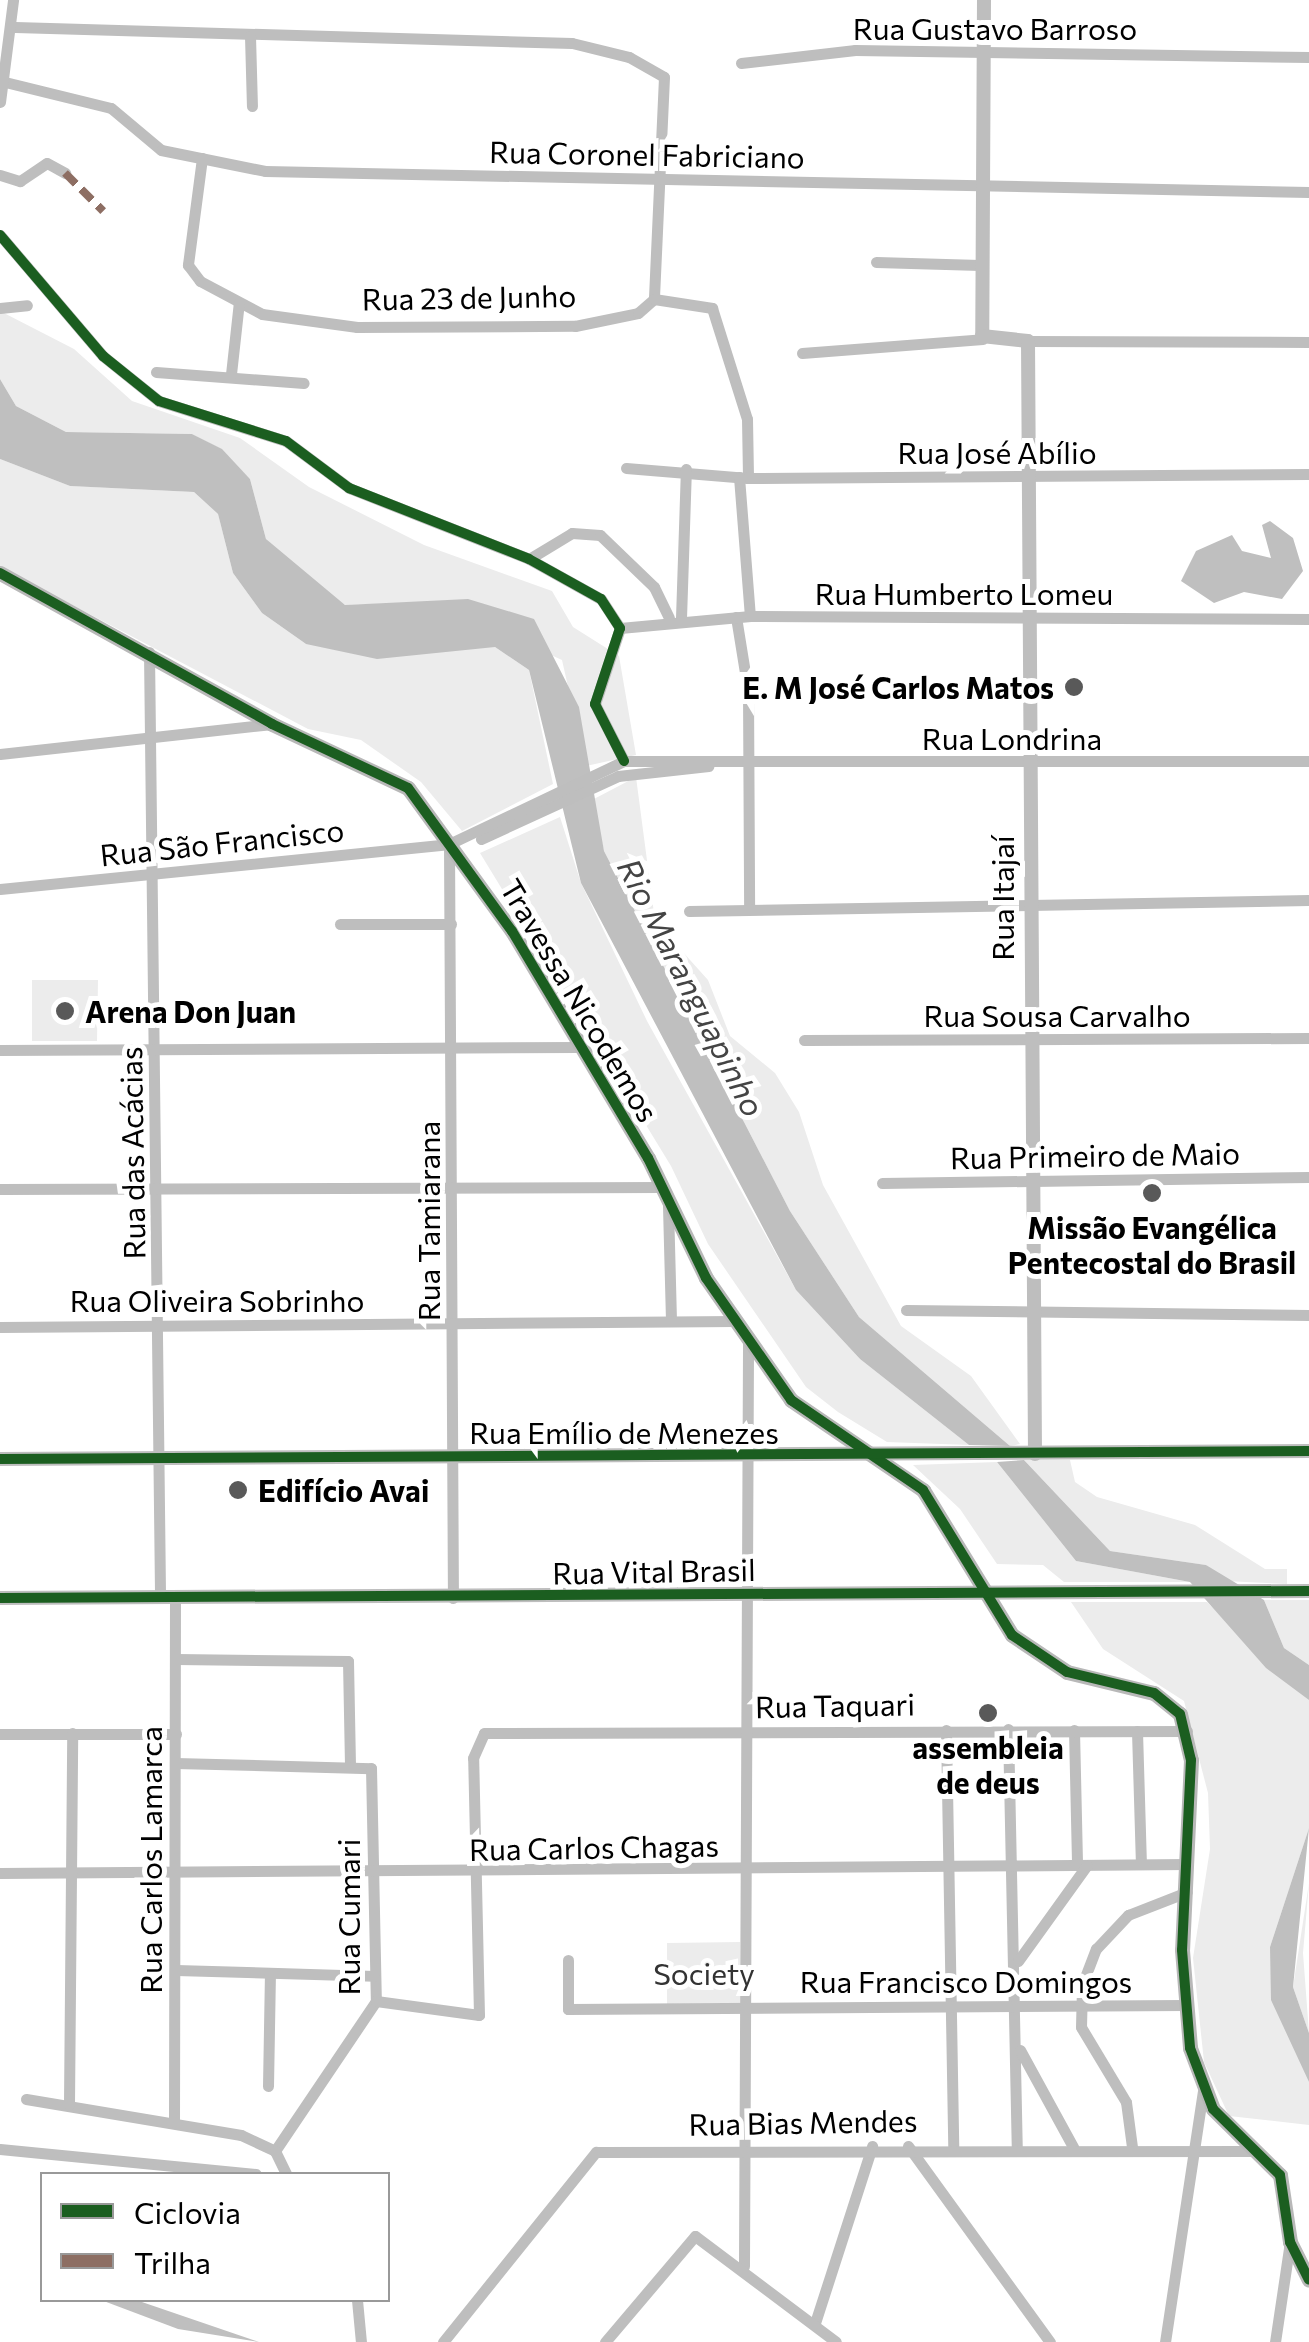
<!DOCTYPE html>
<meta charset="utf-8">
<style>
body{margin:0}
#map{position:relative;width:1309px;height:2342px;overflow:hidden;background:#fff;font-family:Commissioner,sans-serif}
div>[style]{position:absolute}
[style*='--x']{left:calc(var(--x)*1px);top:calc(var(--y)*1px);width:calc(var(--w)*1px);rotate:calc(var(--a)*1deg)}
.green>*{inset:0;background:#ececec}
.water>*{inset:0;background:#bfbfbf}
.minor>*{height:11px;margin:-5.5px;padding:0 5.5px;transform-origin:5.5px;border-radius:5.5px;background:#bebebe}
.tertiary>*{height:14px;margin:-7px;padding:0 7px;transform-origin:7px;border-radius:7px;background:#bebebe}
.secondary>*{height:15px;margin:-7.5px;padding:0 7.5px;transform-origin:7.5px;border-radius:7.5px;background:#b8b8b8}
.quiet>*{height:8px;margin-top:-4px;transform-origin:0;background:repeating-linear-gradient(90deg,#8d6e63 0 15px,transparent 0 23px)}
.cycleway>*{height:10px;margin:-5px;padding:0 5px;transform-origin:5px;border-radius:5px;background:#1b5e20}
.dots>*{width:28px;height:28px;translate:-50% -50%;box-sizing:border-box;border:5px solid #fff;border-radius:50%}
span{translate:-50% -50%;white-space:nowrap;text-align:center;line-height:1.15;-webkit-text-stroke:10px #fff;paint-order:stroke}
.street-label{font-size:30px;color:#000}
.poi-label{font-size:30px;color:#000;font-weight:700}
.right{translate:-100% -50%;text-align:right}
.left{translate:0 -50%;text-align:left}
.park-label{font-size:30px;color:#333}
.water-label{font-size:32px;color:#444;font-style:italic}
.legend{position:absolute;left:40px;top:2172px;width:350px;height:130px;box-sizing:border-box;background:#fff;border:2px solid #999;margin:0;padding:12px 18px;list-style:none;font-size:30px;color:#000}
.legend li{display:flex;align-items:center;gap:20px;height:50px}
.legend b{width:50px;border:2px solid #999}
</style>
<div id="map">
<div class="green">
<div style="clip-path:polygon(0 311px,74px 349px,132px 401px,240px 438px,309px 487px,424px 545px,552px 591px,573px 627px,619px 656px,636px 755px,586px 766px,562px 660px,434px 602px,345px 605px,298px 573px,266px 539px,250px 479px,221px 449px,192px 434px,66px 432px,16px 406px,0 379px)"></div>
<div style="clip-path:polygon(0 459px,70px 486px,194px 492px,218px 514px,233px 573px,262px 613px,306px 644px,495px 647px,529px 670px,553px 784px,462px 831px,421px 782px,361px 740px,308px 729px,0 567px)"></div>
<div style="clip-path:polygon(636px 777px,655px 921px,708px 980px,730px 1036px,775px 1073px,799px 1112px,823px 1185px,901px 1326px,971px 1376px,1020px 1444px,1010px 1446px,859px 1317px,790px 1211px,604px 851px,592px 800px)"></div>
<div style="clip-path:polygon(560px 817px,581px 883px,647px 1021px,796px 1290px,860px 1359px,969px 1445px,887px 1442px,838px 1412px,806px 1387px,708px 1244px,671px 1166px,480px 853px)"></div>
<div style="clip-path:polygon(32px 980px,98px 980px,97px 1041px,32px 1041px)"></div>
<div style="clip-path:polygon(1024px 1460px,1070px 1460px,1075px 1482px,1097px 1497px,1195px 1525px,1265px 1569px,1287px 1569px,1287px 1584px,1225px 1581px,1206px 1565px,1110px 1551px)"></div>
<div style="clip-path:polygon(997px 1462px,1076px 1561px,1190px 1582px,1064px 1582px,1043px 1565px,997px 1564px,960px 1509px,913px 1465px)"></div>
<div style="clip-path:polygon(1264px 1600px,1309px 1600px,1309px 1665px,1284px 1648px)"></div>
<div style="clip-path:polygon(1071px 1602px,1207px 1602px,1309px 1700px,1309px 1828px,1270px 1947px,1309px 2082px,1309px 2125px,1229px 2116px,1204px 2062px,1193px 1958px,1210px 1849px,1208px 1793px,1184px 1701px,1103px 1649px)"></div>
<div style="clip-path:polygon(1309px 1883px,1303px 1953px,1309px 2033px,1293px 1987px)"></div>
<div style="clip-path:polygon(740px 1942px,740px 2003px,667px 2004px,667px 1943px)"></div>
</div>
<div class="water">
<div style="clip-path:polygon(0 379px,16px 406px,66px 432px,192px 434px,222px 449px,250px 479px,266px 539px,345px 605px,468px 599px,534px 619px,579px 707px,604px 851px,790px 1211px,859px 1317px,1010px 1446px,969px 1445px,860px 1359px,796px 1290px,581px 883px,529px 670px,495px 647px,377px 659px,306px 644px,262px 613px,233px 573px,218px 514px,194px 492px,70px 486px,0 459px)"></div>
<div style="clip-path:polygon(1270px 521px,1293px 538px,1303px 571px,1282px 599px,1244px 592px,1214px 603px,1181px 581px,1196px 551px,1232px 535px,1242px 551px,1271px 558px,1262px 525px)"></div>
<div style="clip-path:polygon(1024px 1460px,1110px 1551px,1206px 1565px,1264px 1600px,1284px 1648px,1309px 1665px,1309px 1700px,1266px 1668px,1190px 1582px,1076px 1561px,997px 1462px)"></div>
<div style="clip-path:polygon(1309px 1828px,1293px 1987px,1309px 2033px,1309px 2082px,1271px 2000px,1270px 1947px)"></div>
<div style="clip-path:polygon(101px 2300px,139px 2301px,259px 2342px,178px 2329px)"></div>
</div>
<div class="minor">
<div style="--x:15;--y:27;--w:557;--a:1.65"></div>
<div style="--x:572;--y:43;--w:59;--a:13.8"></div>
<div style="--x:629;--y:57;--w:40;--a:29.7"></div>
<div style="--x:664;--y:77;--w:222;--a:92.6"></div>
<div style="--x:250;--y:36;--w:70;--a:88.4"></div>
<div style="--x:741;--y:63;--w:115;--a:-6.5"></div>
<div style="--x:855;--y:50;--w:454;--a:0.9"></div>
<div style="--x:5;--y:82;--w:109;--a:13.8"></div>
<div style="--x:111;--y:108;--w:65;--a:40"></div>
<div style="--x:161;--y:150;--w:106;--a:11.4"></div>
<div style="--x:265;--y:171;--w:1044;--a:1.15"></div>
<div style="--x:0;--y:102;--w:103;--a:-82.7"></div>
<div style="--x:202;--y:158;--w:108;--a:97.5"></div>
<div style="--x:188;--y:265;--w:20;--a:53"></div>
<div style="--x:200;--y:281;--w:70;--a:28"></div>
<div style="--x:262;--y:314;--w:96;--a:7.8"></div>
<div style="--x:357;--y:327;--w:218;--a:-0.3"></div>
<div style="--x:575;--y:326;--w:64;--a:-11.7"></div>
<div style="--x:638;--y:313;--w:21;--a:-41"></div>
<div style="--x:654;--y:299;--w:59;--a:8.8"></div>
<div style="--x:712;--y:308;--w:116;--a:72.5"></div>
<div style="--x:747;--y:419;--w:59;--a:89"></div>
<div style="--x:0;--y:175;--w:21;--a:17"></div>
<div style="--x:20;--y:181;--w:32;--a:-34"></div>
<div style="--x:47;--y:163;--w:21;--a:29"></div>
<div style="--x:0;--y:235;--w:159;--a:49.6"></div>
<div style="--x:103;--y:356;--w:72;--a:38.8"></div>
<div style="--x:159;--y:401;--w:133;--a:17.5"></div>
<div style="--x:286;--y:441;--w:79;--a:36.7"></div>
<div style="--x:349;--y:488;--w:193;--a:21.5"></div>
<div style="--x:529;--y:559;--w:82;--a:29.1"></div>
<div style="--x:601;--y:599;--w:35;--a:57"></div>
<div style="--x:620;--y:628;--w:80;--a:108.2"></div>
<div style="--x:595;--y:704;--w:64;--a:63"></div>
<div style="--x:876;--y:262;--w:104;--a:1.7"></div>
<div style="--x:0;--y:308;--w:27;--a:-6"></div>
<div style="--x:1028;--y:341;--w:281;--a:0.2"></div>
<div style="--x:802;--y:353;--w:181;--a:-4.4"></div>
<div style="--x:156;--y:372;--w:148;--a:4.3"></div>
<div style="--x:231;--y:374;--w:72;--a:-83.7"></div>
<div style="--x:626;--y:468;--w:122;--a:4.7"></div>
<div style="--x:748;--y:478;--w:561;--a:-0.41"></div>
<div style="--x:739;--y:477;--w:139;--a:85.5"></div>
<div style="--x:529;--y:559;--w:50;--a:-31.2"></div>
<div style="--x:572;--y:533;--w:28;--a:4"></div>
<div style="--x:600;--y:535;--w:75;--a:43.9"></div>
<div style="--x:654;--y:587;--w:34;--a:64"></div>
<div style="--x:736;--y:617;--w:75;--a:80.8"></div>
<div style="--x:748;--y:691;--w:215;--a:89.7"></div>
<div style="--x:681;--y:618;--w:149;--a:-88.1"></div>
<div style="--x:620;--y:628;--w:131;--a:-5.3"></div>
<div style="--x:750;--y:616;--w:559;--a:0.31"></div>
<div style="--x:149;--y:652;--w:945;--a:89.33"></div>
<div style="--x:0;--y:754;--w:274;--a:-6.3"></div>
<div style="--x:481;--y:839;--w:151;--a:-24.7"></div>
<div style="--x:618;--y:776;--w:91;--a:-6.3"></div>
<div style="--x:449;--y:844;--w:194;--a:-25.4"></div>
<div style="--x:624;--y:761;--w:685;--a:0"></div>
<div style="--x:449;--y:844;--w:754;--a:89.7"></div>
<div style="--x:0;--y:889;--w:455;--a:-5.7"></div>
<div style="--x:689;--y:911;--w:620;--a:-1.02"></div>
<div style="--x:340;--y:924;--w:111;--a:0"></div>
<div style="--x:804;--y:1040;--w:505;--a:-0.23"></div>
<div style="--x:0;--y:1050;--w:579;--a:-0.3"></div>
<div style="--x:882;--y:1183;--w:427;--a:-0.8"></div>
<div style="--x:0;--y:1189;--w:663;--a:-0.17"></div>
<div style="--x:668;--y:1206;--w:115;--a:88.5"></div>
<div style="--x:906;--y:1310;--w:403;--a:0.7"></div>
<div style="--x:0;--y:1327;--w:735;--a:-0.47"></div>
<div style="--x:176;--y:1659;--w:172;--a:0.7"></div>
<div style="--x:348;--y:1661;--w:102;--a:88.9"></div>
<div style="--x:1008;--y:1729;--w:418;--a:88.8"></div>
<div style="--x:946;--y:1730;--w:417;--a:89"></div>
<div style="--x:1074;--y:1730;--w:135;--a:88.7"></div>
<div style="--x:1137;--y:1731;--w:133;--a:88.3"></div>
<div style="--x:0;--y:1734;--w:176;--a:0"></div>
<div style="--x:175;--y:1763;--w:196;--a:1.5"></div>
<div style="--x:371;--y:1768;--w:233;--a:88.8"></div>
<div style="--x:376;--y:2001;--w:181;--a:124"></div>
<div style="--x:0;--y:1873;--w:1188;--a:-0.43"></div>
<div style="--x:568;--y:1960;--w:49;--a:90"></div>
<div style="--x:568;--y:2009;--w:617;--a:-0.37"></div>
<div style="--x:1018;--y:1961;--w:118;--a:-54.3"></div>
<div style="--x:176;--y:1970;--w:198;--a:1.7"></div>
<div style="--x:376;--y:2001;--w:104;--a:7.7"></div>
<div style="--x:479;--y:2015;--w:257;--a:-91.3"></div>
<div style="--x:473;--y:1758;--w:27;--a:-66"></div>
<div style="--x:484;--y:1733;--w:703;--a:-0.16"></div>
<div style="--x:1020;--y:2050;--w:111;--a:61.3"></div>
<div style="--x:268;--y:2086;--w:113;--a:-89"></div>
<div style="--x:26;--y:2099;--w:218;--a:9.5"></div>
<div style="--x:241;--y:2135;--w:38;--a:25"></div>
<div style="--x:275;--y:2151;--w:25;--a:64"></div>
<div style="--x:69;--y:2104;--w:371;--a:-89.5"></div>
<div style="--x:174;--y:2122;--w:525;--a:-89.89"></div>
<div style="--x:908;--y:2146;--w:242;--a:54.1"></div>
<div style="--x:1132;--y:2147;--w:45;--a:-97.6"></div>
<div style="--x:1126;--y:2102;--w:87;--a:-121"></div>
<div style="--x:1081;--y:2027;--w:42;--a:-88.6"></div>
<div style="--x:1082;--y:1985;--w:39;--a:-69"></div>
<div style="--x:1096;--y:1949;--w:47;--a:-46.7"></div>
<div style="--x:1128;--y:1915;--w:63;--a:-21.3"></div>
<div style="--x:0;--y:2149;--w:257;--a:5.6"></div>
<div style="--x:744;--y:2266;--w:927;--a:-89.75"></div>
<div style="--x:357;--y:2300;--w:42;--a:84.6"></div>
<div style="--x:815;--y:2323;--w:186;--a:-72.1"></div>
<div style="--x:443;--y:2342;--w:244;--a:-51.2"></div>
<div style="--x:596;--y:2152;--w:659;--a:-0.09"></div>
<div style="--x:605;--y:2342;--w:139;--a:-49.7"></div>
<div style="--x:695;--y:2236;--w:176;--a:36.9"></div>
<div style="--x:1165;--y:2342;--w:253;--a:-81.4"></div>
<div style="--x:1275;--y:2342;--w:101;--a:-81.5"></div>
</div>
<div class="tertiary">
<div style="--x:984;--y:0;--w:336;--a:90.3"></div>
<div style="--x:982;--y:336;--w:46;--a:6.2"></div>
<div style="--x:1028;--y:341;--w:1113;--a:89.64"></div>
<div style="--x:0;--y:1459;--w:1309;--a:-0.35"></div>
<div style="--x:0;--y:1598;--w:1309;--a:-0.31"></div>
</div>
<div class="secondary">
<div style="--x:0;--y:573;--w:311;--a:29"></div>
<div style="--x:272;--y:724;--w:150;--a:25.2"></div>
<div style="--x:408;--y:788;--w:177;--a:54"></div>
<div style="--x:512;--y:931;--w:265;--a:59.1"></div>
<div style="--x:648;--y:1158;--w:133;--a:64.2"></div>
<div style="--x:706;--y:1278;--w:149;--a:55.1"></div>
<div style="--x:791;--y:1400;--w:160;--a:34.3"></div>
<div style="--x:923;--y:1490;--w:170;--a:58.5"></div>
<div style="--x:1012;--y:1635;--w:66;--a:33.9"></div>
<div style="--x:1067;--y:1672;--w:89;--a:13.6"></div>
<div style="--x:1154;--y:1693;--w:33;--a:39"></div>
<div style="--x:1180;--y:1714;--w:47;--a:76.6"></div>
<div style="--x:1191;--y:1760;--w:190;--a:92.7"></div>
<div style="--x:1182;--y:1950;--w:98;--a:85.3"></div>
<div style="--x:1190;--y:2048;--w:65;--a:69.3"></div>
<div style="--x:1213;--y:2109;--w:94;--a:44.6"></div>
<div style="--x:1280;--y:2175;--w:68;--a:81.5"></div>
<div style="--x:1290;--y:2242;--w:42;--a:63.4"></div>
</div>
<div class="quiet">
<div style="--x:65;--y:173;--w:54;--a:45"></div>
</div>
<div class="cycleway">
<div style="--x:0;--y:235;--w:159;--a:49.6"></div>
<div style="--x:103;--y:356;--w:72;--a:38.8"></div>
<div style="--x:159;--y:401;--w:133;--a:17.5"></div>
<div style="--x:286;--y:441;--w:79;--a:36.7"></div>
<div style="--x:349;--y:488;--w:193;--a:21.5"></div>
<div style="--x:529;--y:559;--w:82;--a:29.1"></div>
<div style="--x:601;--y:599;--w:35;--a:57"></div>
<div style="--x:620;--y:628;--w:80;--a:108.2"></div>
<div style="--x:595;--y:704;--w:64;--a:63"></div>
<div style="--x:0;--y:573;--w:311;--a:29"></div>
<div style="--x:272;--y:724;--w:150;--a:25.2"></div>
<div style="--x:408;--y:788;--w:177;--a:54"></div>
<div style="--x:512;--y:931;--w:265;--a:59.1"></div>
<div style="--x:648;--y:1158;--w:133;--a:64.2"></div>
<div style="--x:706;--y:1278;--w:149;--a:55.1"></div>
<div style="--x:791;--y:1400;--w:160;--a:34.3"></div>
<div style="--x:923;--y:1490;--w:170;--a:58.5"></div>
<div style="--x:1012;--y:1635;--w:66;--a:33.9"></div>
<div style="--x:1067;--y:1672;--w:89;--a:13.6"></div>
<div style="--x:1154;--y:1693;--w:33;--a:39"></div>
<div style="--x:1180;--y:1714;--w:47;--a:76.6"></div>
<div style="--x:1191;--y:1760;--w:190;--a:92.7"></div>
<div style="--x:1182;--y:1950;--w:98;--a:85.3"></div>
<div style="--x:1190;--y:2048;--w:65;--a:69.3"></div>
<div style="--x:1213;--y:2109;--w:94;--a:44.6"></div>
<div style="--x:1280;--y:2175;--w:68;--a:81.5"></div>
<div style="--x:1290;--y:2242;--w:42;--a:63.4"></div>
<div style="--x:0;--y:1459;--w:1309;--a:-0.35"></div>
<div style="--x:0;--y:1598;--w:1309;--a:-0.31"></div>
</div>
<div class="dots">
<div style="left:1074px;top:687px;background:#595959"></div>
<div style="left:65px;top:1011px;background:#595959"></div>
<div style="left:1152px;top:1193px;background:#595959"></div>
<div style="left:238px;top:1490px;background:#595959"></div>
<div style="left:988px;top:1713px;background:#595959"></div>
</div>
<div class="street-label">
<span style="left:995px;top:28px">Rua Gustavo Barroso</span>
<span style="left:647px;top:154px;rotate:1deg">Rua Coronel Fabriciano</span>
<span style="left:469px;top:297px;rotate:-1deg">Rua 23 de Junho</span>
<span style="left:997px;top:452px">Rua José Abílio</span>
<span style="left:964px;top:593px">Rua Humberto Lomeu</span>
<span style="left:1012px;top:738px">Rua Londrina</span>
<span style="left:222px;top:842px;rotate:-6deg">Rua São Francisco</span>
<span style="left:1002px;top:898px;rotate:-90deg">Rua Itajaí</span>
<span style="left:580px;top:1000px;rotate:59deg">Travessa Nicodemos</span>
<span style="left:1057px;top:1015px">Rua Sousa Carvalho</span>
<span style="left:132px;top:1153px;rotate:-91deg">Rua das Acácias</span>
<span style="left:1095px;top:1155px;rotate:-1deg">Rua Primeiro de Maio</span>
<span style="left:428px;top:1221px;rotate:-90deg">Rua Tamiarana</span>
<span style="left:217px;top:1300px">Rua Oliveira Sobrinho</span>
<span style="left:624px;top:1432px">Rua Emílio de Menezes</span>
<span style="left:654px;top:1571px;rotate:-1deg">Rua Vital Brasil</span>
<span style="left:835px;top:1705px;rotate:-1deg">Rua Taquari</span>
<span style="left:594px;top:1847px;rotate:-1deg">Rua Carlos Chagas</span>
<span style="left:150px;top:1860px;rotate:-90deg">Rua Carlos Lamarca</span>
<span style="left:348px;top:1917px;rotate:-90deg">Rua Cumari</span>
<span style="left:966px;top:1981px">Rua Francisco Domingos</span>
<span style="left:803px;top:2122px;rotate:-1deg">Rua Bias Mendes</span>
</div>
<div class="poi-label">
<span class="right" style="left:1054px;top:687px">E. M José Carlos Matos</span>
<span class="left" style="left:85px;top:1011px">Arena Don Juan</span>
<span style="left:1152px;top:1244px">Missão Evangélica<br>Pentecostal do Brasil</span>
<span class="left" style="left:258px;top:1490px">Edifício Avai</span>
<span style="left:988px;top:1764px">assembleia<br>de deus</span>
</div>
<div class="park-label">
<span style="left:704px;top:1973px">Society</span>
</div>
<div class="water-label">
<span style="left:692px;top:987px;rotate:63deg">Rio Maranguapinho</span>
</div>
<ul class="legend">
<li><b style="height:12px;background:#1b5e20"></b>Ciclovia</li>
<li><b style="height:12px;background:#8d6e63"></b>Trilha</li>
</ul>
</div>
